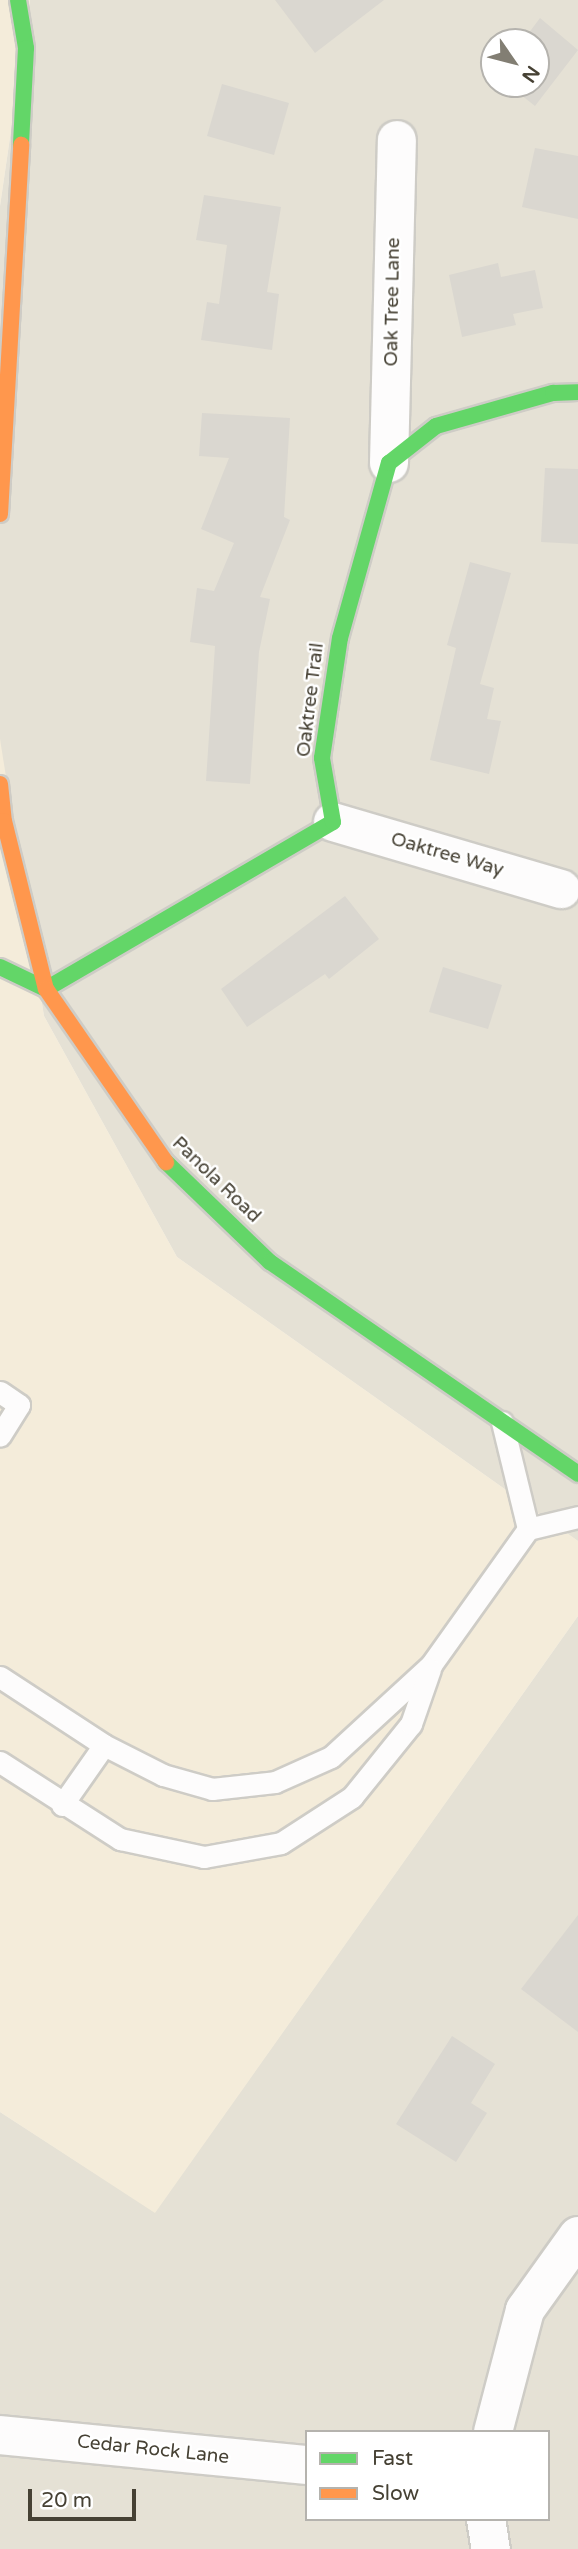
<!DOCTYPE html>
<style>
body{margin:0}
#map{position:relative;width:578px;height:2549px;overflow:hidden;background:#f0eee8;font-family:"Varela Round",sans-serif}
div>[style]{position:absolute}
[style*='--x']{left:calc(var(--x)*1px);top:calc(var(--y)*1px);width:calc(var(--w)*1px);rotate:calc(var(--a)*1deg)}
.residential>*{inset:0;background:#e5e1d5}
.commercial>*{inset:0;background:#f4ecda}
.building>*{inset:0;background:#dad7d0}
.roads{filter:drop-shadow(2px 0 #ceccc6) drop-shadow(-2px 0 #ceccc6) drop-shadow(0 2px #ceccc6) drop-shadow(0 -2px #ceccc6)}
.lane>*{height:21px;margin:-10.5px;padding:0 10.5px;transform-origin:10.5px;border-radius:10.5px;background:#fdfcfc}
.street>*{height:38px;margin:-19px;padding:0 19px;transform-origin:19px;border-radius:19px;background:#fdfcfc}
.fast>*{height:16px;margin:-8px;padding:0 8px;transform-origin:8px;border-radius:8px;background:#63d668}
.slow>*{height:16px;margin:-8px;padding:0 8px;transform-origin:8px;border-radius:8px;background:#ff974d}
span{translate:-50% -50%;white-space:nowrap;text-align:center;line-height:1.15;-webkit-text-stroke:5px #fff;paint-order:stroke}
.street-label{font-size:19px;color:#464134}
.legend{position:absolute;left:305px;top:2430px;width:245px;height:91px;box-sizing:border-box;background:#fff;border:2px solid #b5b3ae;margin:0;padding:9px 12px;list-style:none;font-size:21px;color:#464134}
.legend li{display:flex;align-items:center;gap:14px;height:35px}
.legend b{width:35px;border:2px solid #b5b3ae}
.north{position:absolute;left:480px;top:28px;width:70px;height:70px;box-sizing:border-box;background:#fff;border:2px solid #b5b3ae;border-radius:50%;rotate:125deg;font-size:19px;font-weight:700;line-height:28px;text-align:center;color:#464134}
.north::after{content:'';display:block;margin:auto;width:24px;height:32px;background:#827e73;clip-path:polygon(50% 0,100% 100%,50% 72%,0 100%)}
.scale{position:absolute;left:28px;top:2489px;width:108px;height:32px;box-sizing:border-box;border:4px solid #464134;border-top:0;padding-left:9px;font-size:21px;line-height:24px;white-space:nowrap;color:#464134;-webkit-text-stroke:5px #fff;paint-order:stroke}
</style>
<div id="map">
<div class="residential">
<div style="clip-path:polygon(evenodd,30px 0,578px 0,578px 1541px,177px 1257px,44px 1016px,0 750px,0 206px,30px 0,494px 42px,536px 42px,536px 84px,494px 84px,494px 42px)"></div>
<div style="clip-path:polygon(evenodd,578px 1616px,578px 2549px,0 2549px,0 2112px,155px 2212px,578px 1616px,307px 2432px,548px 2432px,548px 2519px,307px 2519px,307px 2432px)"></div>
</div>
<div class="commercial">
<div style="clip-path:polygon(0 0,30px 0,0 206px)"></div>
<div style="clip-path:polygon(0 739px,44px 1016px,177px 1257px,578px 1541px,578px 1616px,155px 2213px,0 2112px)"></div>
</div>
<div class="building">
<div style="clip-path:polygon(275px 0,384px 0,315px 53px)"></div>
<div style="clip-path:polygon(540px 18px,578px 50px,535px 106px,507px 84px,536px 84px,536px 42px,522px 42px)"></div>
<div style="clip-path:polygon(222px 84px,289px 103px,274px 155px,207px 136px)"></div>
<div style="clip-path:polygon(535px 148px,578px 156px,578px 219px,522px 207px)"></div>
<div style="clip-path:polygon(204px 195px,281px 207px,267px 292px,279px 294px,272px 350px,201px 340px,207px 302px,219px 304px,227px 245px,196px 240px)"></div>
<div style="clip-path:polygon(498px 263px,501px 277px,535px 270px,543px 308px,513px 314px,516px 325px,462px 337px,449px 275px)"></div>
<div style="clip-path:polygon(202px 413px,290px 418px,284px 517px,290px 520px,260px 597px,270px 599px,259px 652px,250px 784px,206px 781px,215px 646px,190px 642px,197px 588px,214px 591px,234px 543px,201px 529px,229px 458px,199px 456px)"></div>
<div style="clip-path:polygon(545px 468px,578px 469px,578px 544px,541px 542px)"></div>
<div style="clip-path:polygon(470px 562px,511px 573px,480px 684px,494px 688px,487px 719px,501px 721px,489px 774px,430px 760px,456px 648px,447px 645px)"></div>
<div style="clip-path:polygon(345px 896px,379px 939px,329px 979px,325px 974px,247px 1027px,221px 989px)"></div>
<div style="clip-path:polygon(443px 967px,502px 985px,488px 1029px,429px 1012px)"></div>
<div style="clip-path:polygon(578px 1915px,578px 2032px,521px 1989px)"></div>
<div style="clip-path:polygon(452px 2036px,495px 2064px,471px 2103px,487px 2113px,456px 2162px,396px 2124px)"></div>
</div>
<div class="roads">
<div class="lane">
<div style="--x:0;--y:1392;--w:23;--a:34"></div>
<div style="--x:19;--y:1405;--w:36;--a:122"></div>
<div style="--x:502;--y:1422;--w:110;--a:76.3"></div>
<div style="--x:0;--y:1677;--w:124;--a:33.2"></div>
<div style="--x:104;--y:1745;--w:66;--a:27"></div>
<div style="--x:163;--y:1775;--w:51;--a:15.9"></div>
<div style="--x:212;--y:1789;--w:63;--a:-6.3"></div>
<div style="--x:275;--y:1782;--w:61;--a:-24.1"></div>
<div style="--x:331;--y:1757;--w:136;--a:-42.6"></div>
<div style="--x:431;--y:1665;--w:167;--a:-54.5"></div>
<div style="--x:528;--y:1529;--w:51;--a:-13.5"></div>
<div style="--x:0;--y:1762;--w:143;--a:32.7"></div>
<div style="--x:120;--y:1839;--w:86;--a:12.1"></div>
<div style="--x:204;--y:1857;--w:78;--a:-10.3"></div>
<div style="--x:281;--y:1843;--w:85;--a:-32.9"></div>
<div style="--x:352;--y:1797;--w:94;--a:-51.1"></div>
<div style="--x:411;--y:1724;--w:58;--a:-70.9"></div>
<div style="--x:62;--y:1805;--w:73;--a:-55"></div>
</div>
<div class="street">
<div style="--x:389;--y:463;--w:323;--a:-88.6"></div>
<div style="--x:333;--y:822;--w:238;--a:16.4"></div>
<div style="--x:493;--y:2432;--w:126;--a:-75.3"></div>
<div style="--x:525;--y:2310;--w:91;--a:-54.4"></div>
<div style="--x:0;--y:2435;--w:308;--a:5.6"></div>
<div style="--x:486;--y:2519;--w:30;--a:81"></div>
</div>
<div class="fast">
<div style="--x:18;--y:0;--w:49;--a:80.5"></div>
<div style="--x:26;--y:48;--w:97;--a:93"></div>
<div style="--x:0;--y:967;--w:51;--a:25.6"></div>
<div style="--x:46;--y:989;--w:332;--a:-30.2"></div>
<div style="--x:333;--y:822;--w:65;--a:-99.8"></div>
<div style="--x:322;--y:758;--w:121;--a:-81.5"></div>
<div style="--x:340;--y:638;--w:182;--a:-74.4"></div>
<div style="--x:389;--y:463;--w:60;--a:-38.2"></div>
<div style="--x:436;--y:426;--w:122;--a:-15.8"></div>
<div style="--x:553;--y:393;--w:25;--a:-2"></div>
<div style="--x:166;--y:1162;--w:144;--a:43.9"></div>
<div style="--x:270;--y:1262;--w:374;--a:34.5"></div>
</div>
<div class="slow">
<div style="--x:0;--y:514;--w:370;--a:-86.7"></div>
<div style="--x:0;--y:784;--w:37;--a:84"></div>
<div style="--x:4;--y:821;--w:173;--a:76"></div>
<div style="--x:46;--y:989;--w:211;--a:55.3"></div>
</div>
</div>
<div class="street-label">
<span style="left:393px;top:302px;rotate:-89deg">Oak Tree Lane</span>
<span style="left:311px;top:700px;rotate:-83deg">Oaktree Trail</span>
<span style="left:447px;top:855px;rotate:16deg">Oaktree Way</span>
<span style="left:216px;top:1180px;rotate:44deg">Panola Road</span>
<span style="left:153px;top:2450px;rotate:6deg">Cedar Rock Lane</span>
</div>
<ul class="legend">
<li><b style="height:9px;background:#63d668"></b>Fast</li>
<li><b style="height:9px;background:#ff974d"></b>Slow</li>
</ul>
<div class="north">N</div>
<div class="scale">20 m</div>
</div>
